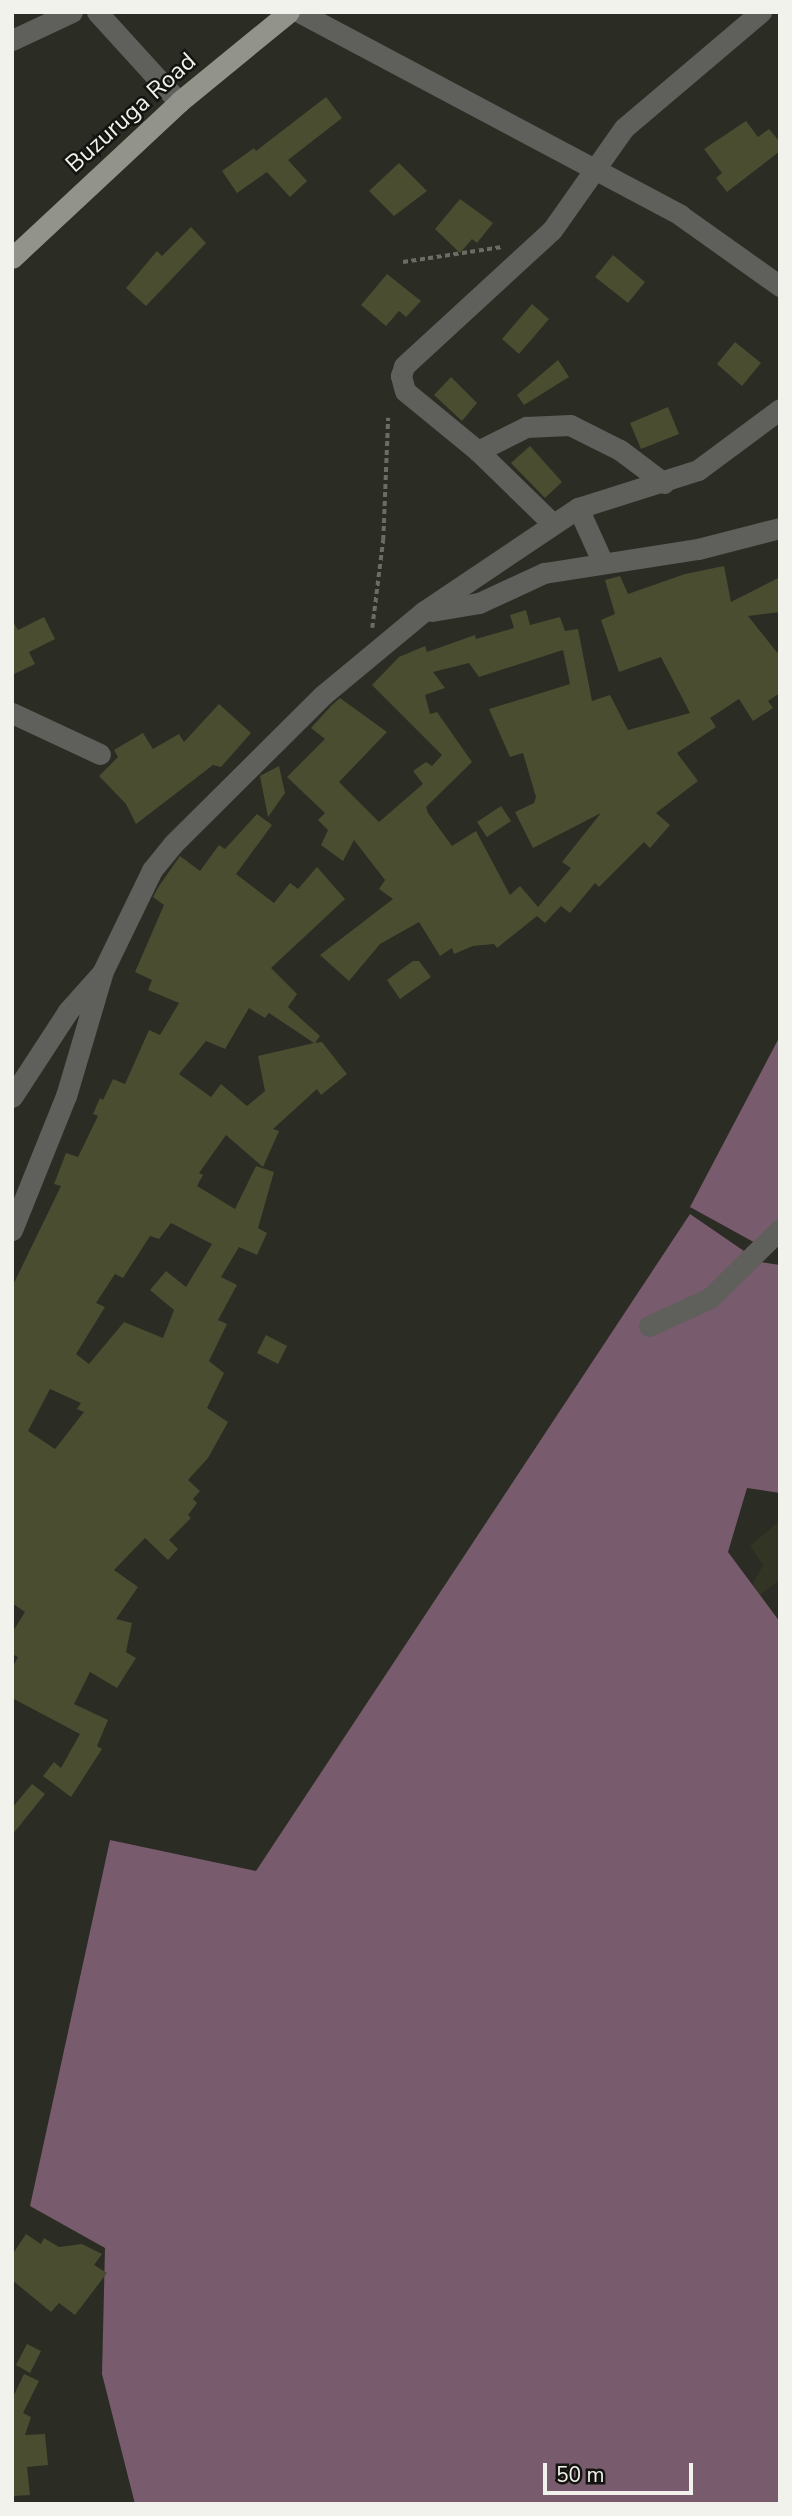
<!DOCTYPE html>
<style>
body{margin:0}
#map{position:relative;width:792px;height:2516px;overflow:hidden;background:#2b2c23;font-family:"Nunito Sans",sans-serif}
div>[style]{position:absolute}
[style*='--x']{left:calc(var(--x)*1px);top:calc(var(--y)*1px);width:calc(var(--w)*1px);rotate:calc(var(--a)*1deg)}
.built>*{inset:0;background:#323424}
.forest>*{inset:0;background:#785b6c}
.building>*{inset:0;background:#4a4d30}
.path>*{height:3.5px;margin-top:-1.75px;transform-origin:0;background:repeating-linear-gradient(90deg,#6b6c63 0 5px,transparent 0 8.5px)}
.minor>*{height:21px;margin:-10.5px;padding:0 10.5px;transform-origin:10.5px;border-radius:10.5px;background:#5f5f5b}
.major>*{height:21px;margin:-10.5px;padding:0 10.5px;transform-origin:10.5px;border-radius:10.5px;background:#92938a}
span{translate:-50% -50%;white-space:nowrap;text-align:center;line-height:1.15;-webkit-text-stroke:5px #131410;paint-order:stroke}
.street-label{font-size:24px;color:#f1f2ec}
.frame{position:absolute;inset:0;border:14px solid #f1f2ec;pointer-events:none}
.scale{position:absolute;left:543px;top:2463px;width:150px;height:32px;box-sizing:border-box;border:4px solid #f1f2ec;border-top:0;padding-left:9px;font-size:21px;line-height:24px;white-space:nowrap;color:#f1f2ec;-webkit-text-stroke:5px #131410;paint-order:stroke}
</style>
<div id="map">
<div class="built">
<div style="clip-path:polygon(780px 1520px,780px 1580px,762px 1593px,753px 1609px,743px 1603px,763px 1565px,750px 1546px)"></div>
</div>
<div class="forest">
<div style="clip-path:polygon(780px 1036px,780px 1224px,759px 1245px,690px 1207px)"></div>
<div style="clip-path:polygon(690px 1214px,760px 1262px,780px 1265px,780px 1493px,747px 1488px,728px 1552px,780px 1622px,780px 2504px,135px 2504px,102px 2374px,105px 2248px,30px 2206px,110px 1840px,256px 1871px)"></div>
</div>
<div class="building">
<div style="clip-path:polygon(326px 97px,342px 118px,288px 160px,307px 181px,290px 197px,267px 172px,237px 193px,222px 171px,254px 148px,256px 151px)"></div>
<div style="clip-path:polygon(746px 121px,758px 137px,769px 129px,780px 142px,780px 151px,727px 192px,716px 178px,722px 173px,704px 149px)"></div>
<div style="clip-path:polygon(399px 163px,427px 191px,394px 216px,369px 191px)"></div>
<div style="clip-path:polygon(460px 199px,493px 223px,477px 243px,472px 239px,460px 253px,435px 229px)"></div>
<div style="clip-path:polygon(191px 227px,206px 243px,146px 306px,126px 288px,157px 251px,162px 256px)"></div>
<div style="clip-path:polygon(613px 255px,645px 282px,628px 303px,595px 277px)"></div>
<div style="clip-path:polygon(387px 274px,421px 301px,406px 317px,399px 311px,386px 326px,361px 305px)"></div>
<div style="clip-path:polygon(532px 304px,549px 319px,519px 354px,502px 339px)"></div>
<div style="clip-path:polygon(735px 342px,761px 363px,742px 386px,717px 364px)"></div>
<div style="clip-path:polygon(558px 360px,569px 377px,524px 405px,517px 395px)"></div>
<div style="clip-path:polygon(451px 377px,477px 403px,462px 421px,434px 395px)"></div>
<div style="clip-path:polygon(668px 407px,679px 434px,641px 449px,630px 423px)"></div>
<div style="clip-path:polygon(530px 446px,562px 482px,545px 498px,511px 463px)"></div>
<div style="clip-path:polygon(evenodd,724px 566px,731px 602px,780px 577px,780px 612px,748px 616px,780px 656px,780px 693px,768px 701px,773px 708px,753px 721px,739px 699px,710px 718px,716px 727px,677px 753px,698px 781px,656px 813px,670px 825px,650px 848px,644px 842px,599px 887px,595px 883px,570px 913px,561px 906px,545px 923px,537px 916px,497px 948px,494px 944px,473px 946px,454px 954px,452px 948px,440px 956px,419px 922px,380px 944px,349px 981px,320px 955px,393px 899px,379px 889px,385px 880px,354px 840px,343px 861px,321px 845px,328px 830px,318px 820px,325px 813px,287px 777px,325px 739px,311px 728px,332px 705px,340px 698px,387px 732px,339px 782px,379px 822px,423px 784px,413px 771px,426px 762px,432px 766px,442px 755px,372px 685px,399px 657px,425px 646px,427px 652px,475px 635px,476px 639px,514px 628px,510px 615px,526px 610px,530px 625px,560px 617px,565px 631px,578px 629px,592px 701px,610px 695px,628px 730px,690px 713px,661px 657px,619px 672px,601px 620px,615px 614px,605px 580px,620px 576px,628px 594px,685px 574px,724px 566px,563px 650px,570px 684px,489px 709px,510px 757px,523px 753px,536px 797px,534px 803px,515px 812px,533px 848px,601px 813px,562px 862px,571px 868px,538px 907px,520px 886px,510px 895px,476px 831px,452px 846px,428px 813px,426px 807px,472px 762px,437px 712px,430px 714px,425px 695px,445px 688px,433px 672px,469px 663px,479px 677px,563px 650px)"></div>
<div style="clip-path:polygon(44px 617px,55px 639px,29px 652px,35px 664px,12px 675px,12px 620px,18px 630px)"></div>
<div style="clip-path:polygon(219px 704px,251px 733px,221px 767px,213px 765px,136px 824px,126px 804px,99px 776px,118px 757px,114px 750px,143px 733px,153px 749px,179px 734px,184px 742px)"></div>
<div style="clip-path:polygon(279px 766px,285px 793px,268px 817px,260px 776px)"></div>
<div style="clip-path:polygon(501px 806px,511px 821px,487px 837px,477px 822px)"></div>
<div style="clip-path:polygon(evenodd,257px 814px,272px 825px,236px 874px,274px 903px,290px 883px,298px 889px,317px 867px,345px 899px,271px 968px,297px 994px,288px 1007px,320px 1036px,315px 1043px,322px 1042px,347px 1074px,321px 1095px,317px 1089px,273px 1129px,279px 1131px,263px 1167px,226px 1135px,199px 1173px,203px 1175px,197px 1186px,235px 1209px,256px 1166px,274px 1172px,258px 1228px,267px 1233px,257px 1255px,239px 1247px,221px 1277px,237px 1285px,218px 1320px,227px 1324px,209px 1361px,224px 1373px,207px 1408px,228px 1422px,208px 1458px,188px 1480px,200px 1491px,193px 1499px,197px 1503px,188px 1515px,191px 1518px,169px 1540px,178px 1549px,168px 1560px,145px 1538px,114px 1570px,138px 1587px,116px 1619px,132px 1623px,126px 1652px,136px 1658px,117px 1688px,90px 1672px,74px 1704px,108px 1720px,97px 1746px,102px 1749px,71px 1797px,43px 1776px,54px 1762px,61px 1768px,80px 1734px,12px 1698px,12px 1668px,18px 1657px,12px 1654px,12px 1633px,25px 1612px,12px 1603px,12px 1287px,61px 1186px,54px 1184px,66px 1153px,78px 1157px,98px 1116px,93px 1114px,100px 1098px,103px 1100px,113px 1079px,125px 1084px,149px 1030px,160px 1035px,179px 1003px,148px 990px,152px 980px,135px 972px,164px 905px,153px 897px,159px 886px,180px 856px,200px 871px,219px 845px,225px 849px,257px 814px,249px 1008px,265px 1018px,269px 1013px,314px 1043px,258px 1056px,265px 1091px,247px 1106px,221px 1084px,211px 1097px,179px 1074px,206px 1041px,225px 1049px,249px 1008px,257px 814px,171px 1223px,212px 1244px,186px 1287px,166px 1271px,150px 1290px,174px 1310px,163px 1338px,124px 1322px,89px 1364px,76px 1354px,105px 1307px,96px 1303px,115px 1274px,123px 1278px,150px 1236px,159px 1239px,171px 1223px,257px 814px,50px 1389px,81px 1403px,77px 1409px,84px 1412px,55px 1449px,28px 1431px,50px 1389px)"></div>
<div style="clip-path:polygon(413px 961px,419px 961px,431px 977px,400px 999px,387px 980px)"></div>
<div style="clip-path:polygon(266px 1335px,287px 1346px,278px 1364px,257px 1353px)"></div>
<div style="clip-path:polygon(32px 1784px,45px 1794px,12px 1835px,12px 1808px)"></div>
<div style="clip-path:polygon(26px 2234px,41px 2244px,44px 2238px,59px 2247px,82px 2244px,102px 2254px,94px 2265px,107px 2273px,75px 2315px,59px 2303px,51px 2312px,12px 2280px,12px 2255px)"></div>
<div style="clip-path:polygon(27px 2344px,41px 2351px,30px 2373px,16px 2365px)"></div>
<div style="clip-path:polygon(24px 2374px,39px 2381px,23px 2413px,31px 2417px,25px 2435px,45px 2434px,48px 2465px,27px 2467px,30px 2495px,14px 2496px,12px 2399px)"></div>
</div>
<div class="path">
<div style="--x:403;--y:262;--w:100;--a:-8.6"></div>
<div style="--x:372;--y:628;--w:89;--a:-82.9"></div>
<div style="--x:383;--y:540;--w:122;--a:-87.7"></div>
</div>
<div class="minor">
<div style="--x:97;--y:12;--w:122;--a:47.7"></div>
<div style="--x:299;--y:12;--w:432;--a:28"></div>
<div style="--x:680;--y:215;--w:123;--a:35.4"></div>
<div style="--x:12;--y:40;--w:66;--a:-25"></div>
<div style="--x:478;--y:451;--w:54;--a:-26.6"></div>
<div style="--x:526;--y:427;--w:44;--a:-2.6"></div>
<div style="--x:570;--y:425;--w:56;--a:26.6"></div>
<div style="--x:620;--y:450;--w:55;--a:36.9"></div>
<div style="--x:578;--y:508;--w:58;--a:65.6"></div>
<div style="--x:553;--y:524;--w:105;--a:-135.8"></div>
<div style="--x:478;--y:451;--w:94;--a:-140.6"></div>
<div style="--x:405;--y:391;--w:16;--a:-105"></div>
<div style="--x:401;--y:376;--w:10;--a:-73"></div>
<div style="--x:404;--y:366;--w:201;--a:-42.6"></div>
<div style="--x:552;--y:230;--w:125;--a:-54.8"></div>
<div style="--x:624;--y:128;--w:180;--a:-40.3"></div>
<div style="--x:432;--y:611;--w:48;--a:-9.7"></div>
<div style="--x:479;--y:603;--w:72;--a:-24.8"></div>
<div style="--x:544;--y:573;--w:156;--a:-8.9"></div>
<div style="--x:698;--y:549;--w:85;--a:-14.4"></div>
<div style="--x:12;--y:713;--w:97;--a:25"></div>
<div style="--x:12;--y:1097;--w:103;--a:-56.9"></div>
<div style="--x:68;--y:1011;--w:50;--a:-48.3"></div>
<div style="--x:12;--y:1230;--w:144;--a:-68.1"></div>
<div style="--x:66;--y:1096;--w:130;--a:-73.5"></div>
<div style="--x:103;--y:971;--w:112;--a:-64.1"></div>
<div style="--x:152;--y:870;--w:33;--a:-51"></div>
<div style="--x:173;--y:844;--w:211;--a:-44.8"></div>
<div style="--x:323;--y:695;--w:130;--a:-39.7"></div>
<div style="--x:423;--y:612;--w:187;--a:-33.9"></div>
<div style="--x:578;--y:508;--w:126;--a:-17.6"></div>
<div style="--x:698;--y:470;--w:102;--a:-36.6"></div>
<div style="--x:649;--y:1326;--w:67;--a:-24.7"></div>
<div style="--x:710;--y:1298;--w:98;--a:-44.6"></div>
</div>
<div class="major">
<div style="--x:12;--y:258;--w:229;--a:-43"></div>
<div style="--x:179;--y:102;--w:142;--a:-39.3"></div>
</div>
<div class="street-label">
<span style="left:131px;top:113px;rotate:-42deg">Buzuruga Road</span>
</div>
<div class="frame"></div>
<div class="scale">50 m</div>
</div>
